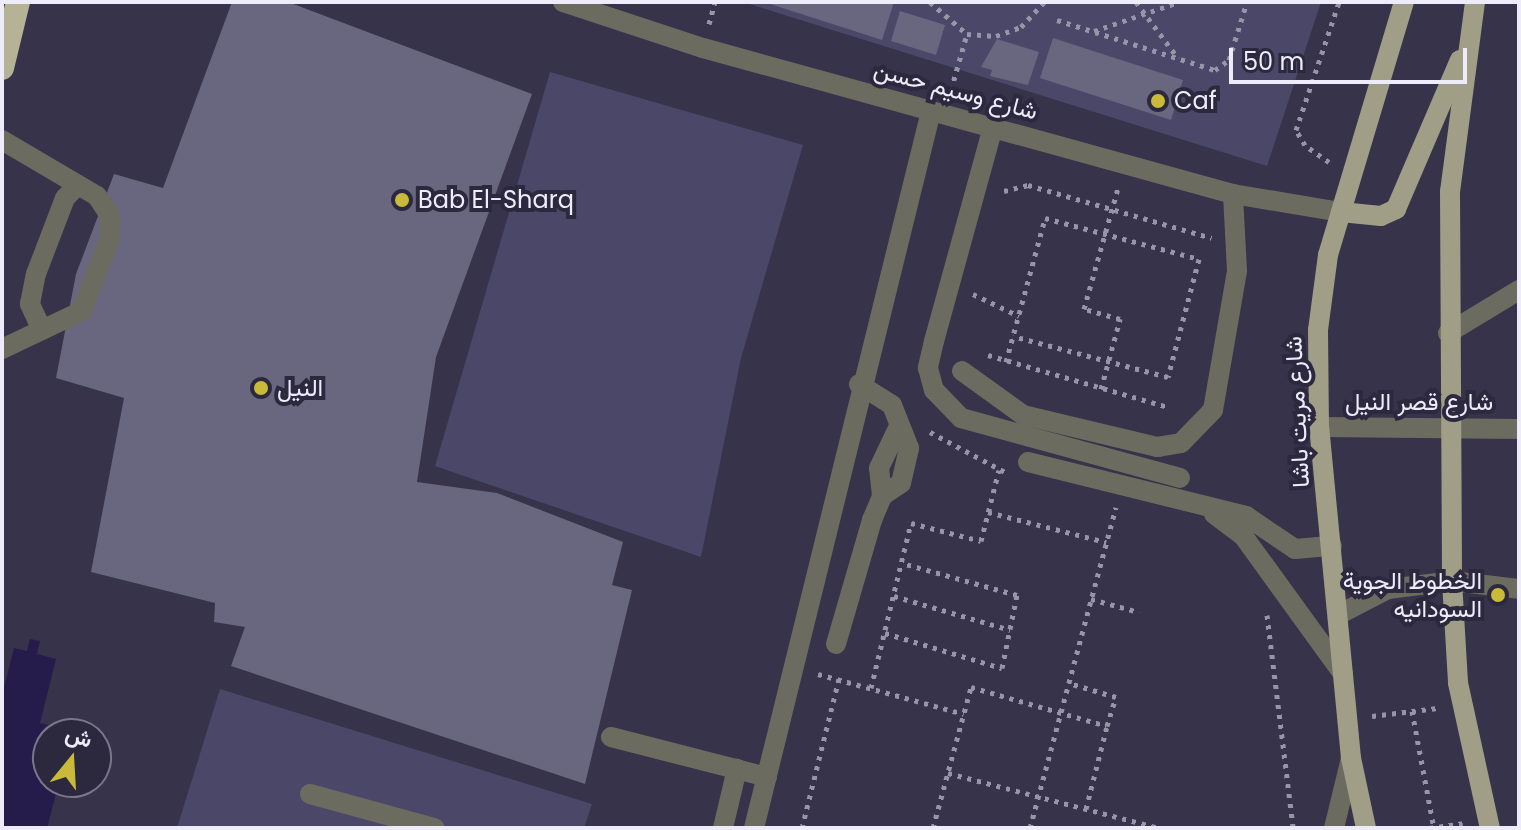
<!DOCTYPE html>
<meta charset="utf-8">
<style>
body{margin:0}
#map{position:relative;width:1521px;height:830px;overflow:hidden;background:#36334a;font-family:Poppins,Vazirmatn,sans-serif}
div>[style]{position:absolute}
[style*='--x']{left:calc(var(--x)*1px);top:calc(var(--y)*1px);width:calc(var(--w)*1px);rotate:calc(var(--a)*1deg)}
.green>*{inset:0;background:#4b4769}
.water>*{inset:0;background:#261c4b}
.building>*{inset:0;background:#696680}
.path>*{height:5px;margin-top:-2.5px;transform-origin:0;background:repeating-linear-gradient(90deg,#9895a8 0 4px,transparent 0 10px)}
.minor>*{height:20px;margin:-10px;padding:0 10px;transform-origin:10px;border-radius:10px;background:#6c6b5f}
.major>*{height:20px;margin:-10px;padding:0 10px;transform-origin:10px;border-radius:10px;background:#a09e86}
.highway>*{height:24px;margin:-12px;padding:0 12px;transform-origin:12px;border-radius:12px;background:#b5b295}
.dots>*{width:22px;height:22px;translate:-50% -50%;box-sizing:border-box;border:4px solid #2c293f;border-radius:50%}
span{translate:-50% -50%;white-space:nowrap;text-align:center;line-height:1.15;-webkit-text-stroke:8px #2c293f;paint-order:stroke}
.street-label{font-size:24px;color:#eeecfb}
.poi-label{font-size:24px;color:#eeecfb}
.left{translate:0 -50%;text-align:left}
.right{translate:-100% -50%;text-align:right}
.frame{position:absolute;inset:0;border:4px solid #eeecfb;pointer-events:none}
.north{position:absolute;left:32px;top:718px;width:80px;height:80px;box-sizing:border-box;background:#2c293f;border:2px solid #7a778a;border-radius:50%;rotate:18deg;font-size:22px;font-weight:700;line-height:32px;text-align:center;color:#eeecfb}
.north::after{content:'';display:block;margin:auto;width:28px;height:36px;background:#caba39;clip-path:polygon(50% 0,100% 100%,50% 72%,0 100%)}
.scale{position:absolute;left:1229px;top:48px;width:238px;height:36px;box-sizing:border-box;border:4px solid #eeecfb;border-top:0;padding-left:10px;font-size:24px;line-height:28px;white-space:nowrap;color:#eeecfb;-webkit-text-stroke:6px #2c293f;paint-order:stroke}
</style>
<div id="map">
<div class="green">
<div style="clip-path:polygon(743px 2px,1321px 2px,1267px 166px)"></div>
<div style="clip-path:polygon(550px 72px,803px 145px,741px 358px,701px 557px,435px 466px)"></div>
<div style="clip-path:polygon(220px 689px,592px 804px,584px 828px,177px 828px)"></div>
</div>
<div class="water">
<div style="clip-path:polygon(30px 639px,40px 641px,37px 654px,56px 659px,40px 723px,59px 728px,48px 734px,48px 782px,59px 782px,47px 828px,2px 828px,2px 695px,14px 648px,27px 651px)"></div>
</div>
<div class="building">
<div style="clip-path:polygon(232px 2px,288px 2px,532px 94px,436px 357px,417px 482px,497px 493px,623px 542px,612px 585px,632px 590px,585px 784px,231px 666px,245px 627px,214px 622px,215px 603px,91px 572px,124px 398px,56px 378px,76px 274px,114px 174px,163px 188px)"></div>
<div style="clip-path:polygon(764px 2px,894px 2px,882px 40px)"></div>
<div style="clip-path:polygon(900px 11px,945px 25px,936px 55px,891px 41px)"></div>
<div style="clip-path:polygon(1053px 38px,1183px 80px,1171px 120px,1040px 78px)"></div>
<div style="clip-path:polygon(997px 39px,1039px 52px,1028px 85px,990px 76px,992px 70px,981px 67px)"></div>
</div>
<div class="path">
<div style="--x:930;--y:2;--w:49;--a:40.9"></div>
<div style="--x:967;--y:34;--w:29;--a:4"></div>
<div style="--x:996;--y:36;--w:27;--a:-20"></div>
<div style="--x:1021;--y:27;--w:34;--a:-47"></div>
<div style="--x:1136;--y:2;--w:70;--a:53.1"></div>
<div style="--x:1057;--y:20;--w:166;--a:17.6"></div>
<div style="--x:1215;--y:70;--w:17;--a:-36"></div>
<div style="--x:1229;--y:60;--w:61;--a:-72.8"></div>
<div style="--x:709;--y:24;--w:23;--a:-75"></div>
<div style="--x:1094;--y:31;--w:90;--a:-18.8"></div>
<div style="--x:951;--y:90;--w:58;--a:-74.1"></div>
<div style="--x:1329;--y:162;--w:29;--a:-145"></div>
<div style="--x:1305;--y:145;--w:17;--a:-121"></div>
<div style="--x:1296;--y:130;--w:135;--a:-71.4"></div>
<div style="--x:1004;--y:191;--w:25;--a:-14"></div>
<div style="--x:1028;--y:185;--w:191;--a:16.1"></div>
<div style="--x:973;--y:294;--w:51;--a:25.6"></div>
<div style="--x:988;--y:355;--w:187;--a:16.1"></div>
<div style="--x:1006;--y:362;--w:149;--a:-74.8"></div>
<div style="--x:1045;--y:218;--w:159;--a:14.9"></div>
<div style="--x:1199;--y:259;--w:122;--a:104.7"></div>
<div style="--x:1168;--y:377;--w:160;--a:-165.2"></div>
<div style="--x:1101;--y:389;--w:73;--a:-74.8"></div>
<div style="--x:1120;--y:319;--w:37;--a:-164"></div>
<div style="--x:1084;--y:309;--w:126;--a:-74.3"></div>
<div style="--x:930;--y:432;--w:85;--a:28.1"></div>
<div style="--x:988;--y:512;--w:122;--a:14.3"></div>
<div style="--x:894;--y:596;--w:121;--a:16.3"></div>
<div style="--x:1091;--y:599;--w:50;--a:15.2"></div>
<div style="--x:1267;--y:615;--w:215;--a:83"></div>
<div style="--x:885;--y:633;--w:122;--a:16.7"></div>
<div style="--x:1002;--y:668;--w:75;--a:-78.4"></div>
<div style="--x:1017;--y:595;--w:119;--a:-164.5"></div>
<div style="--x:818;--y:674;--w:151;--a:15.3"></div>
<div style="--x:871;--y:688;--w:170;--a:-76.4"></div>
<div style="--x:911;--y:523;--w:72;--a:14.4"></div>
<div style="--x:981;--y:541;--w:73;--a:-75.8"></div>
<div style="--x:1412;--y:711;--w:119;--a:79.4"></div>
<div style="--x:1372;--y:716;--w:66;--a:-6.9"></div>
<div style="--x:948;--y:773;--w:218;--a:14.6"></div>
<div style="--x:1086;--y:809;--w:86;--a:-75.8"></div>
<div style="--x:802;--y:828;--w:154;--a:-76.1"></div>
<div style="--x:933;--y:828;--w:146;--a:-74.9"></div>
<div style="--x:971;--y:687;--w:141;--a:16"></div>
<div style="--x:1107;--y:726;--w:30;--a:-73"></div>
<div style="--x:1116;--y:697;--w:49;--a:-163.4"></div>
<div style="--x:1030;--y:828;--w:332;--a:-75"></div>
<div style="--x:1429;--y:828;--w:34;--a:-8"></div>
</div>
<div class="minor">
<div style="--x:563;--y:2;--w:147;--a:18.2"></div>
<div style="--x:703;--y:48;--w:550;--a:15.4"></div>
<div style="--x:1233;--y:194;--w:109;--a:9.5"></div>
<div style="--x:993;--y:127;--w:222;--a:105.4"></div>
<div style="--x:934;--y:341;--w:28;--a:103"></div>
<div style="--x:928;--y:368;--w:23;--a:75"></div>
<div style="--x:934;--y:390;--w:39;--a:46"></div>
<div style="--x:961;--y:418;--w:227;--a:15.3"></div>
<div style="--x:2;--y:140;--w:110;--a:30.5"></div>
<div style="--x:97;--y:196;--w:24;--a:57"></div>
<div style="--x:110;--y:216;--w:21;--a:90"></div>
<div style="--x:110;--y:237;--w:79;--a:110.7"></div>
<div style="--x:82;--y:311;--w:89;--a:154.6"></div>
<div style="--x:42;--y:330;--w:29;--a:-115"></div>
<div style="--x:30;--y:304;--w:31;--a:-79"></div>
<div style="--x:36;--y:274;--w:81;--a:-69.1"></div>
<div style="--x:65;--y:198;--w:18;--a:-45"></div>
<div style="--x:1448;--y:333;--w:83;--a:-31.2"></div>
<div style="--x:962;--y:371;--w:75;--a:35.8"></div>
<div style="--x:1023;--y:415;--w:138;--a:13.4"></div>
<div style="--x:1157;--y:447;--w:24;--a:-9"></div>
<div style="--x:1181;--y:443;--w:46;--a:-45.9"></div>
<div style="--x:1213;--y:410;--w:141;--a:-80.2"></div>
<div style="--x:1237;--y:271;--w:77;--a:-93"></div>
<div style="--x:1319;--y:427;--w:200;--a:0.6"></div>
<div style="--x:1028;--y:462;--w:225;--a:13.9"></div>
<div style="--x:1246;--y:516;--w:59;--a:34"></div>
<div style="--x:1295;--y:549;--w:37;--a:-5"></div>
<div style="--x:882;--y:496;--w:28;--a:-96"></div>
<div style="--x:879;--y:468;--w:47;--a:-64.5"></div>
<div style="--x:1214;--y:514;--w:38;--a:37"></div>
<div style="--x:1244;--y:537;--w:169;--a:54.1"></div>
<div style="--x:1338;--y:615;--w:56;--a:-27.5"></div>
<div style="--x:1388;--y:589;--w:64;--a:-7.1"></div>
<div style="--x:1452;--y:581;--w:67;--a:6.8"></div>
<div style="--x:836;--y:644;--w:129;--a:-73.8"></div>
<div style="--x:872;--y:520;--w:26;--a:-67"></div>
<div style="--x:882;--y:496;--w:23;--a:-34"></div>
<div style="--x:901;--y:483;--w:36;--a:-77"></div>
<div style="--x:909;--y:448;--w:46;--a:-111.6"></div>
<div style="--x:892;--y:405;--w:39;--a:-148"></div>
<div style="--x:611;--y:737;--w:161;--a:14.4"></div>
<div style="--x:310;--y:794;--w:129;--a:15.3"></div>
<div style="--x:723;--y:828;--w:61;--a:-76.7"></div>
<div style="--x:754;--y:828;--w:739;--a:-76.13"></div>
<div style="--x:1334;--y:828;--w:72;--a:-76.3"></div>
</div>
<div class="major">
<div style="--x:1475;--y:2;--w:191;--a:97.5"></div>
<div style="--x:1450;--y:191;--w:390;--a:89.7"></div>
<div style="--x:1452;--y:581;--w:102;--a:86.6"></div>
<div style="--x:1458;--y:683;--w:148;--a:77.6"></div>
<div style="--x:1341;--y:212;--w:40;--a:5.7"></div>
<div style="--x:1381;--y:216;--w:17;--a:-25"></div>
<div style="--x:1396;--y:209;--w:162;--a:-66.8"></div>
<div style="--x:1366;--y:828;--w:72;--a:-102.1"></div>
<div style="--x:1351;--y:758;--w:333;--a:-95.5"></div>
<div style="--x:1319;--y:427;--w:97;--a:-90.6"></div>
<div style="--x:1318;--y:330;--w:76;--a:-82.4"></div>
<div style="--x:1328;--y:255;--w:264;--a:-73.3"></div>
</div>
<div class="highway">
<div style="--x:2;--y:68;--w:68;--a:-76.4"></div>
</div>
<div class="dots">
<div style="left:1158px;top:101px;background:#caba39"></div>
<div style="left:402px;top:200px;background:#caba39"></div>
<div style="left:261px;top:388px;background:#caba39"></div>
<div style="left:1498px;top:595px;background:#caba39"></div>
</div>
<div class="street-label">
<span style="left:956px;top:90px;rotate:15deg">شارع وسيم حسن</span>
<span style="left:1419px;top:402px">شارع قصر النيل</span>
<span style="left:1297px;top:412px;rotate:-93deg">شارع مريت باشا</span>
</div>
<div class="poi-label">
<span class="left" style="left:1174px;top:101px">Caf</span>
<span class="left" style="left:418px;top:200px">Bab El-Sharq</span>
<span class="left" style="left:277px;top:388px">النيل</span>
<span class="right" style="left:1482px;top:595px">الخطوط الجوية<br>السودانيه</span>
</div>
<div class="frame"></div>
<div class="north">ش</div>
<div class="scale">50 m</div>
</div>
